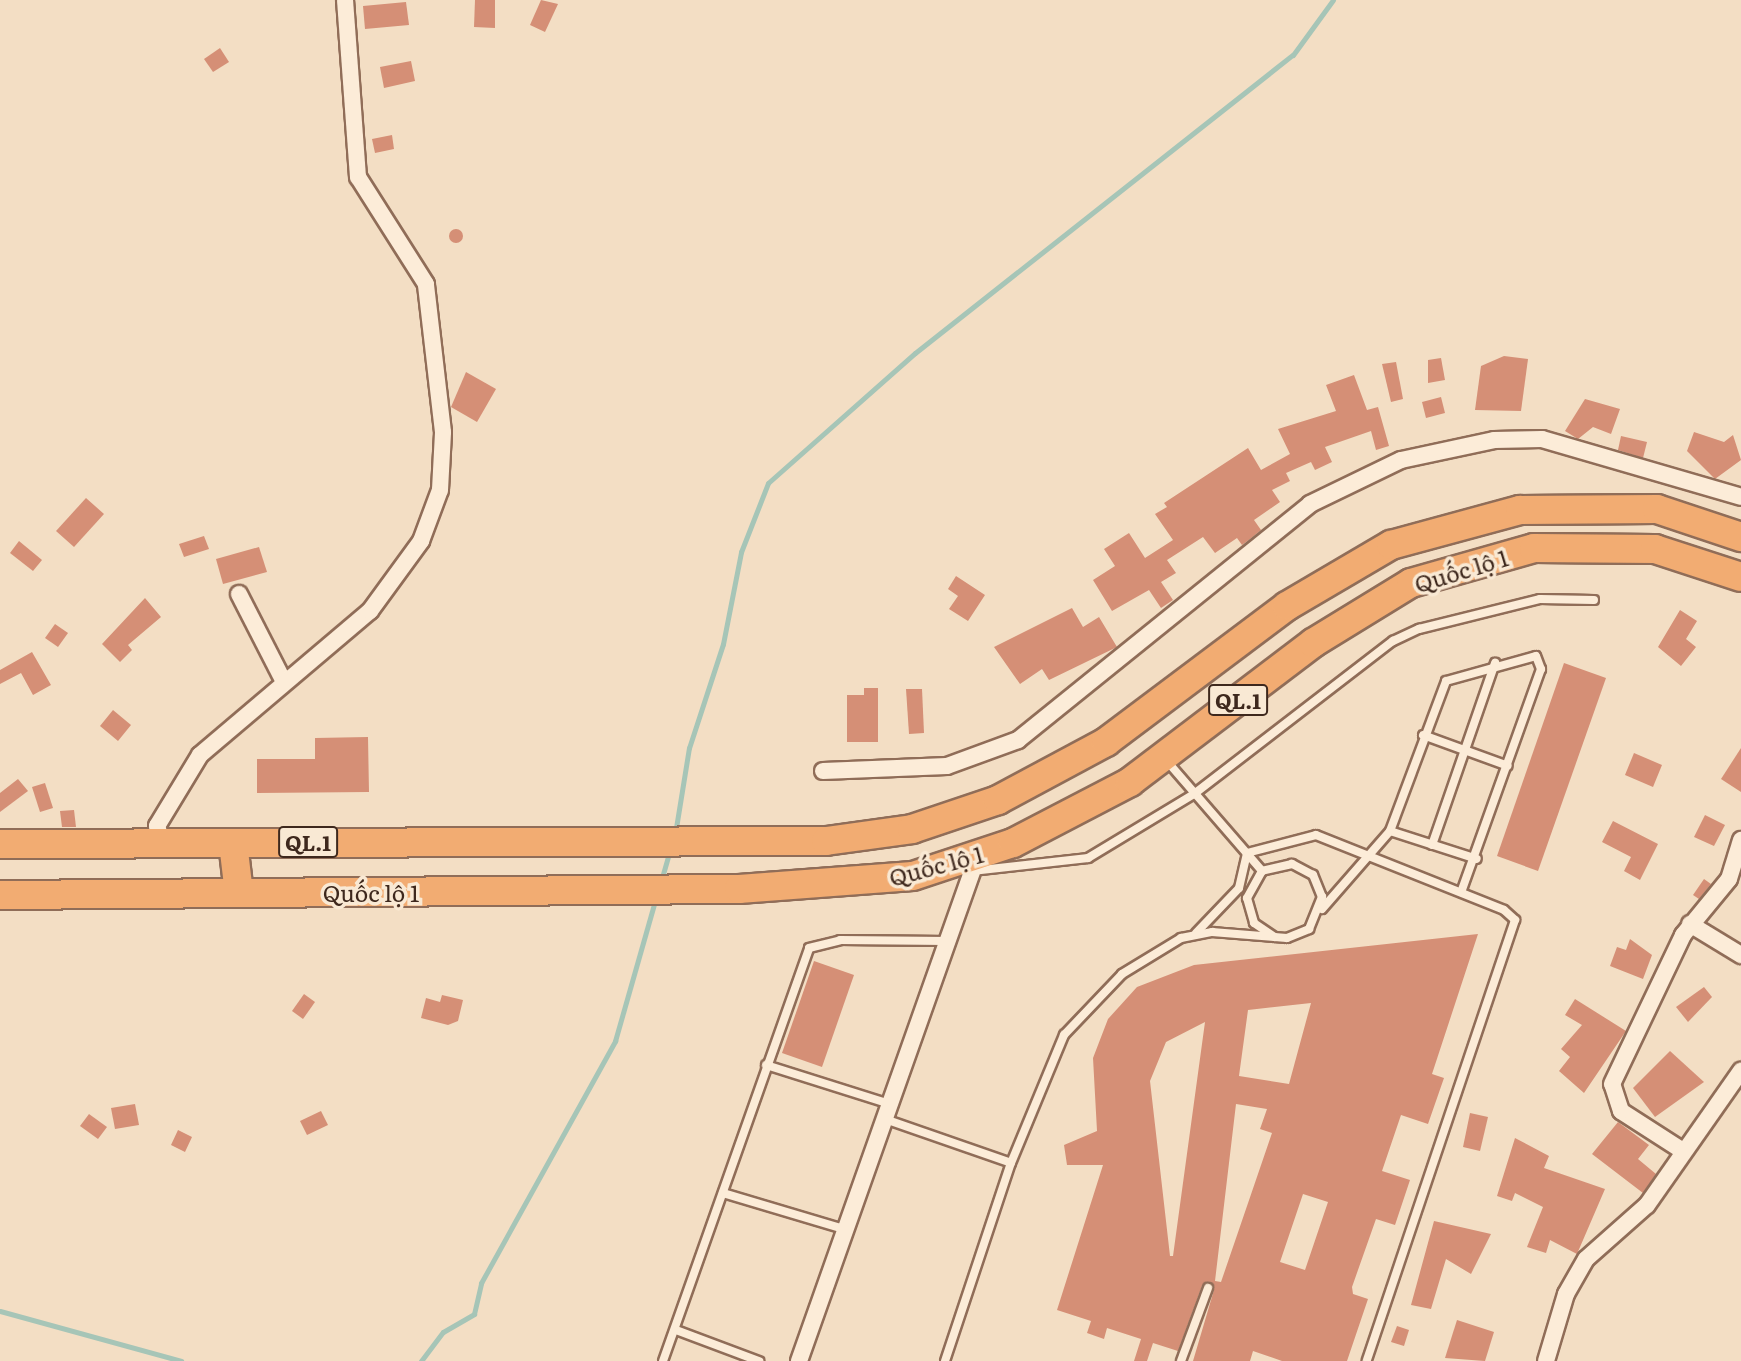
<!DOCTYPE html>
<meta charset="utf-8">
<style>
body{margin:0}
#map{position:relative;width:1741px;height:1361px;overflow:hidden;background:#f3dec4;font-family:Literata,serif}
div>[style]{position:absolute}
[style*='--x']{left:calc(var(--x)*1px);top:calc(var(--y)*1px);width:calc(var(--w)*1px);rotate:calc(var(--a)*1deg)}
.stream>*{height:5px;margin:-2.5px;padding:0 2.5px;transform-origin:2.5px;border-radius:2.5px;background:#a6c5b7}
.building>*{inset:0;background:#d58f76}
.round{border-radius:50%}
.roads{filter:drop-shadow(2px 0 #906d58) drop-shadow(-2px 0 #906d58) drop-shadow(0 2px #906d58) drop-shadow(0 -2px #906d58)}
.service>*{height:8px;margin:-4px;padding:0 4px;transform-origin:4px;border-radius:4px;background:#fcecd8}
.minor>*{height:16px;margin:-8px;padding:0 8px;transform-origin:8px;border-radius:8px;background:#fcecd8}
.trunk>*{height:28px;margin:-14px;padding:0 14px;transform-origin:14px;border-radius:14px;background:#f2ac72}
span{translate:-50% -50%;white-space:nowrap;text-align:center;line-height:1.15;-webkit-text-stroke:7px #f9e9d4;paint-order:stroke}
.shield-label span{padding:2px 5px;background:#f9e9d4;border:2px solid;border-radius:5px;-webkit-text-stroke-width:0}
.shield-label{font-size:21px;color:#3e281d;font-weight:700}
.street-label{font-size:23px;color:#3e281d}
</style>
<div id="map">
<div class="stream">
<div style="--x:675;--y:834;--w:87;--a:-80.8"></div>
<div style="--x:689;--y:748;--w:109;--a:-71.9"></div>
<div style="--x:723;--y:644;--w:94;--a:-78.9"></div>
<div style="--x:741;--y:552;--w:74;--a:-68.6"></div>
<div style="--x:768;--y:483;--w:196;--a:-41.5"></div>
<div style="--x:915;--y:353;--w:481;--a:-38.3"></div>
<div style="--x:1293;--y:55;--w:68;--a:-54"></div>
<div style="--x:661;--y:881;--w:32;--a:-74"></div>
<div style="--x:0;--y:1311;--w:188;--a:15.4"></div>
<div style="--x:421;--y:1361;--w:36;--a:-53"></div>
<div style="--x:443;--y:1332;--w:36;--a:-30"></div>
<div style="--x:474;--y:1314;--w:32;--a:-77"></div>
<div style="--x:481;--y:1283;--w:277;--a:-61"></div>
<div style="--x:615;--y:1041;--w:150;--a:-74.1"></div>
</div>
<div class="building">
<div style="clip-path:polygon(475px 0,495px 0,495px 28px,474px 27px)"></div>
<div style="clip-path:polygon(541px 0,558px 4px,545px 32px,530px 25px)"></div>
<div style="clip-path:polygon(406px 2px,409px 25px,365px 29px,363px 6px)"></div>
<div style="clip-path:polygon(220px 48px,229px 62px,213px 72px,204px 59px)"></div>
<div style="clip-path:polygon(411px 61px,415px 81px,384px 88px,380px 67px)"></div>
<div style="clip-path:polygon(392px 135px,394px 149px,375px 153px,372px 139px)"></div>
<div class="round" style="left:449px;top:229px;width:14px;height:14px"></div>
<div style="clip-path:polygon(1504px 356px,1528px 359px,1521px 411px,1475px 410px,1481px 366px)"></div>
<div style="clip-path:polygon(1441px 358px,1445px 380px,1428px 383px,1428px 360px)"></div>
<div style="clip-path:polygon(1396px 362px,1403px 399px,1391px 402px,1382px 364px)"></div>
<div style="clip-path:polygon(466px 372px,496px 389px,477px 422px,451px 407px)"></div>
<div style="clip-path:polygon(1354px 375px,1367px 410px,1378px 407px,1389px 446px,1376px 450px,1371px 431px,1325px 447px,1332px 462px,1315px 470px,1311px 462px,1286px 473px,1290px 481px,1272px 490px,1280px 502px,1254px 520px,1261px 530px,1250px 539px,1242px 545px,1237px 538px,1215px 553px,1203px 537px,1167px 560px,1176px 573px,1161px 582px,1173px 600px,1161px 608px,1149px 590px,1112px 611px,1093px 580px,1115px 566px,1104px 549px,1129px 533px,1145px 558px,1173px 540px,1155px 514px,1167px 507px,1164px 503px,1248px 448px,1261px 470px,1290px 454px,1278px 429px,1336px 411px,1326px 385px)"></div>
<div style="clip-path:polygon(1441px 397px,1445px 413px,1426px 418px,1422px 402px)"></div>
<div style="clip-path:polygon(1585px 399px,1620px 409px,1611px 434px,1593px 427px,1578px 439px,1565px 431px)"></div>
<div style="clip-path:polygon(1694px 432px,1724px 442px,1733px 435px,1741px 460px,1715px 479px,1687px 451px)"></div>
<div style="clip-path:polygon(1621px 436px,1647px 442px,1643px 458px,1618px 450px)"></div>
<div style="clip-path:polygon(86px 498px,104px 514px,74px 547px,56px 531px)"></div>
<div style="clip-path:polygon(204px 536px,209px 549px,184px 557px,179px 544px)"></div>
<div style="clip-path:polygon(19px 541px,42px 560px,33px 571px,10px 553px)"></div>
<div style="clip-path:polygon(259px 547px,267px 572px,223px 584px,216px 559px)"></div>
<div style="clip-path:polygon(956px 576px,985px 595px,968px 621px,949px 609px,958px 596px,948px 589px)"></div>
<div style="clip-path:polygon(145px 598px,161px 617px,128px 645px,132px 650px,120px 662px,102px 644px)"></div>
<div style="clip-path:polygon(1072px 608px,1083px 627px,1099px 617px,1117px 647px,1049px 680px,1042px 669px,1020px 684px,994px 647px)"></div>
<div style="clip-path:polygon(1680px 610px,1697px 621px,1686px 639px,1696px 647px,1681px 666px,1658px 647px)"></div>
<div style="clip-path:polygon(55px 624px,68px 633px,58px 647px,45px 638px)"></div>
<div style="clip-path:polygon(32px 652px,51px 685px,33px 695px,21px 673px,0 684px,0 670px)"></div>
<div style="clip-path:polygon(1564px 663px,1606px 678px,1538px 871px,1497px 856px)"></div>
<div style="clip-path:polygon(864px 688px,878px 688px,878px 742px,847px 742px,847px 695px,864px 695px)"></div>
<div style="clip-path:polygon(906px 689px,922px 689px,924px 733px,909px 734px)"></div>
<div style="clip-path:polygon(113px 710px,131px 725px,118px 741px,100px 726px)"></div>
<div style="clip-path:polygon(368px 737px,369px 792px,257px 793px,257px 759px,315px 759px,315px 738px)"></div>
<div style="clip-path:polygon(1741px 748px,1741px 792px,1721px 779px)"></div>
<div style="clip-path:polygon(1634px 753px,1662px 765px,1653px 787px,1625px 775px)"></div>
<div style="clip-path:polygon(18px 779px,28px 791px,0 812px,0 793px)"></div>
<div style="clip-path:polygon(45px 783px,53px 808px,40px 812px,32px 787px)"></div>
<div style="clip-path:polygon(74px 810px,76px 827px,62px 827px,60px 811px)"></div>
<div style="clip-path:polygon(1705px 815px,1725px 825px,1714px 846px,1694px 837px)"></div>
<div style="clip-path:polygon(1613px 821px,1658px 844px,1640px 880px,1624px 871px,1631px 857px,1602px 842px)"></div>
<div style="clip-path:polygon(1704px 879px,1711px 884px,1699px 899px,1693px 895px)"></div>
<div style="clip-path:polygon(evenodd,1478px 934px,1432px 1074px,1444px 1078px,1428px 1124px,1401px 1115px,1382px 1171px,1410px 1180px,1395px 1225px,1376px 1219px,1352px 1287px,1353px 1294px,1368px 1299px,1347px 1361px,1282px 1361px,1253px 1351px,1250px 1361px,1193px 1361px,1214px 1290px,1210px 1282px,1202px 1286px,1178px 1351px,1153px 1343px,1147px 1361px,1134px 1361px,1141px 1339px,1107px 1328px,1104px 1339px,1087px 1333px,1091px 1321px,1057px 1310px,1103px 1165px,1067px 1165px,1064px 1145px,1097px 1131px,1093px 1058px,1108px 1019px,1137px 987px,1194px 965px,1478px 934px,1311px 1003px,1289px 1084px,1239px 1076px,1248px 1010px,1311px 1003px,1478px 934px,1205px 1022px,1173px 1256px,1170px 1256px,1150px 1081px,1166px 1042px,1205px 1022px,1478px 934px,1236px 1104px,1267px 1109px,1260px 1129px,1272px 1133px,1221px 1282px,1215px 1281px,1236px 1104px,1478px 934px,1303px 1194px,1328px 1202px,1305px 1270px,1280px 1262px,1303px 1194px)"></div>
<div style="clip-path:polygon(1630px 939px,1652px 955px,1643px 979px,1610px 966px,1617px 947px,1626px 950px)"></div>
<div style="clip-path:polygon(814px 961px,854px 975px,822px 1067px,782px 1053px)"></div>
<div style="clip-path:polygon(1704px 987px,1712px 997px,1688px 1022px,1676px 1007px)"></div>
<div style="clip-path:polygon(304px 994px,315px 1002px,303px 1019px,292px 1011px)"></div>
<div style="clip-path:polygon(442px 995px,463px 1000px,458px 1021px,448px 1025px,421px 1018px,426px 998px,440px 1002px)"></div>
<div style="clip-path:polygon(1575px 999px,1626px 1031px,1584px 1093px,1559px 1071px,1570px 1057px,1561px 1049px,1582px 1025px,1565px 1015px)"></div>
<div style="clip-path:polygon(1670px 1051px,1704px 1082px,1655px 1117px,1633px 1088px)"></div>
<div style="clip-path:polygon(135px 1104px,139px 1125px,115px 1129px,111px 1108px)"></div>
<div style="clip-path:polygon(321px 1111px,328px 1125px,307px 1135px,300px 1121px)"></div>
<div style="clip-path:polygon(1470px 1113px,1488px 1117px,1480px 1151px,1463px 1147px)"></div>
<div style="clip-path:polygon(89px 1114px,107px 1127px,98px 1139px,80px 1126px)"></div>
<div style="clip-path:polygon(1618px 1122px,1649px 1145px,1638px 1159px,1656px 1174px,1643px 1193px,1592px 1154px)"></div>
<div style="clip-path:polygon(178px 1130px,192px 1137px,185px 1152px,171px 1145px)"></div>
<div style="clip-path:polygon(1515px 1138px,1549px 1156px,1544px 1168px,1605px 1189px,1577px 1254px,1550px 1240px,1546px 1253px,1527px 1247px,1543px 1207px,1515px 1193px,1512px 1201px,1497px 1196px)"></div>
<div style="clip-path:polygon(1434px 1221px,1491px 1234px,1471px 1274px,1446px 1259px,1431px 1309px,1411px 1305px)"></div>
<div style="clip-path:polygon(1457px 1320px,1494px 1332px,1485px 1361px,1445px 1358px)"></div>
<div style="clip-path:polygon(1397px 1326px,1409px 1330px,1404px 1346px,1391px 1342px)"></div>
</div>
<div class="roads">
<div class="service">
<div style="--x:1423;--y:735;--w:90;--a:20"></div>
<div style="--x:1166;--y:760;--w:147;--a:49.1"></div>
<div style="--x:1390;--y:831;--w:91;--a:17.8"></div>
<div style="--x:1432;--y:845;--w:193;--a:-70.9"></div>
<div style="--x:972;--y:871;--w:117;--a:-6.4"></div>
<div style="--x:1088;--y:858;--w:124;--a:-31.1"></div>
<div style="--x:1194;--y:794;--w:251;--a:-37.6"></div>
<div style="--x:1393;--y:641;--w:29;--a:-25"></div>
<div style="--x:1419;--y:629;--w:125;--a:-13.9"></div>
<div style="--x:1540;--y:599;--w:54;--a:1.1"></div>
<div style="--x:1322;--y:909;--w:103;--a:-48.9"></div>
<div style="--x:1390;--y:831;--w:160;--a:-69.5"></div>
<div style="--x:1446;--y:681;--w:93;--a:-15.5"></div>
<div style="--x:1536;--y:656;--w:14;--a:69"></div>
<div style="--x:1541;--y:669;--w:237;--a:109.7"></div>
<div style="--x:1196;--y:933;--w:62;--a:-46.3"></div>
<div style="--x:1239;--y:888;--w:36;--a:-77"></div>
<div style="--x:1247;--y:853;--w:71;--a:-14.6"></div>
<div style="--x:1316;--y:835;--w:202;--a:21.7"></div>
<div style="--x:1504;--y:910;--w:15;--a:42"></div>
<div style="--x:1515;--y:920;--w:465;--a:108.6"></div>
<div style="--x:766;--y:1065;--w:130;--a:17.5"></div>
<div style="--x:885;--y:1119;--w:133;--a:19.2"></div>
<div style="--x:723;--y:1193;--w:126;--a:16.6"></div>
<div style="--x:676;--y:1330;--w:89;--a:20.5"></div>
<div style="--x:663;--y:1361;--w:438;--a:-70.5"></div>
<div style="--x:809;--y:948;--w:32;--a:-14"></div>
<div style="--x:840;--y:940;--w:107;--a:0.5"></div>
<div style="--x:945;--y:1361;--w:209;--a:-71.6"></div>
<div style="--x:1011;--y:1163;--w:139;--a:-67.5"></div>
<div style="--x:1064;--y:1035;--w:84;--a:-46.4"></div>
<div style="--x:1122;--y:974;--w:69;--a:-31.4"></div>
<div style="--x:1181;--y:938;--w:32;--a:-11"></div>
<div style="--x:1212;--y:932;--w:75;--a:4.6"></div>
<div style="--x:1287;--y:938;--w:24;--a:-22"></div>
<div style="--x:1309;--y:929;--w:35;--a:-68"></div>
<div style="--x:1322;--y:897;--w:24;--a:-112"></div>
<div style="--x:1313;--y:875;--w:24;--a:-152"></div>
<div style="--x:1292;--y:864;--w:31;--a:167"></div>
<div style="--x:1262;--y:871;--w:31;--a:119"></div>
<div style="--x:1247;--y:898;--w:26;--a:74"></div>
<div style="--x:1254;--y:923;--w:25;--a:34"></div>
<div style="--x:1181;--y:1361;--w:78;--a:-69.7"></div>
</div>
<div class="minor">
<div style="--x:239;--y:594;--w:97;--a:62.9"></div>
<div style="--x:823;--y:771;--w:124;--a:-2.3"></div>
<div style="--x:947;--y:766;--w:76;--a:-20.1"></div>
<div style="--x:1018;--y:740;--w:375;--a:-38.9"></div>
<div style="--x:1310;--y:504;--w:101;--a:-25.8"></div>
<div style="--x:1401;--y:460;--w:95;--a:-12.1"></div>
<div style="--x:1494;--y:440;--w:48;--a:-1.2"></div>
<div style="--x:1542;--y:439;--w:207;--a:16.2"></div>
<div style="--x:162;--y:843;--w:18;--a:-106"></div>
<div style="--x:157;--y:826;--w:83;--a:-58.8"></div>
<div style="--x:200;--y:755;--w:223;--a:-40.3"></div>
<div style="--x:370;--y:611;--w:87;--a:-53.9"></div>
<div style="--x:421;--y:541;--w:54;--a:-69.6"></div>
<div style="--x:440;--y:490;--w:58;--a:-87"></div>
<div style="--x:443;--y:432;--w:149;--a:-96.6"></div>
<div style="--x:426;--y:284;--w:127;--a:-122.4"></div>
<div style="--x:358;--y:177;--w:177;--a:-94.2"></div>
<div style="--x:1690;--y:924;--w:60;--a:31.3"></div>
<div style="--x:1683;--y:1151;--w:74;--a:-147.2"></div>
<div style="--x:1621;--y:1111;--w:28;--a:-108"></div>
<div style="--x:1612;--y:1084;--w:165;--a:-64.5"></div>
<div style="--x:1683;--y:935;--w:72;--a:-50.6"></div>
<div style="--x:1729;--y:879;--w:41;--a:-72.9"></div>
<div style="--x:799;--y:1361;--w:537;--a:-70.52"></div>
<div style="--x:1546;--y:1361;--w:70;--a:-73.4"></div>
<div style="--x:1566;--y:1294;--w:40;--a:-60.3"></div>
<div style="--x:1586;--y:1259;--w:81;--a:-41.5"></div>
<div style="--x:1647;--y:1205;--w:164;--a:-55"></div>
</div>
<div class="trunk">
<div style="--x:233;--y:843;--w:50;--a:83.2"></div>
<div style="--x:0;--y:844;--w:826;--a:-0.21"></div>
<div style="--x:826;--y:841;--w:87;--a:-7.9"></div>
<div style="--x:912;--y:829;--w:91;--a:-18.6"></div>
<div style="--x:998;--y:800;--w:123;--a:-28.2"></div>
<div style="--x:1106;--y:742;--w:226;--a:-36.9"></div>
<div style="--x:1287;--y:606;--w:121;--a:-30.4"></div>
<div style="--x:1391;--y:545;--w:134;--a:-15.2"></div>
<div style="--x:1520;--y:510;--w:137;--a:-0.4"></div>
<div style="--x:1657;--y:509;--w:89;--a:18.4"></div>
<div style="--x:0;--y:895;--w:739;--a:-0.47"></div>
<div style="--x:739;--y:889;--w:174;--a:-4.3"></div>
<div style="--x:913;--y:876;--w:105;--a:-18.3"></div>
<div style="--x:1013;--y:843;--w:132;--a:-27.5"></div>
<div style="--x:1130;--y:782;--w:230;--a:-37.2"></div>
<div style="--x:1313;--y:643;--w:115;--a:-31.5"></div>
<div style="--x:1411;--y:583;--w:128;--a:-15.9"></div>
<div style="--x:1534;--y:548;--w:121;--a:0.5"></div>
<div style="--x:1655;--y:549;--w:90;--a:18"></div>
</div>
</div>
<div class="shield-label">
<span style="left:1238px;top:700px">QL.1</span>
<span style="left:308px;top:842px">QL.1</span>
</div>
<div class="street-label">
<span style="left:1461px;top:570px;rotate:-17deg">Quốc lộ 1</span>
<span style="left:936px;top:865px;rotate:-15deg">Quốc lộ 1</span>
<span style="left:371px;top:892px">Quốc lộ 1</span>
</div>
</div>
